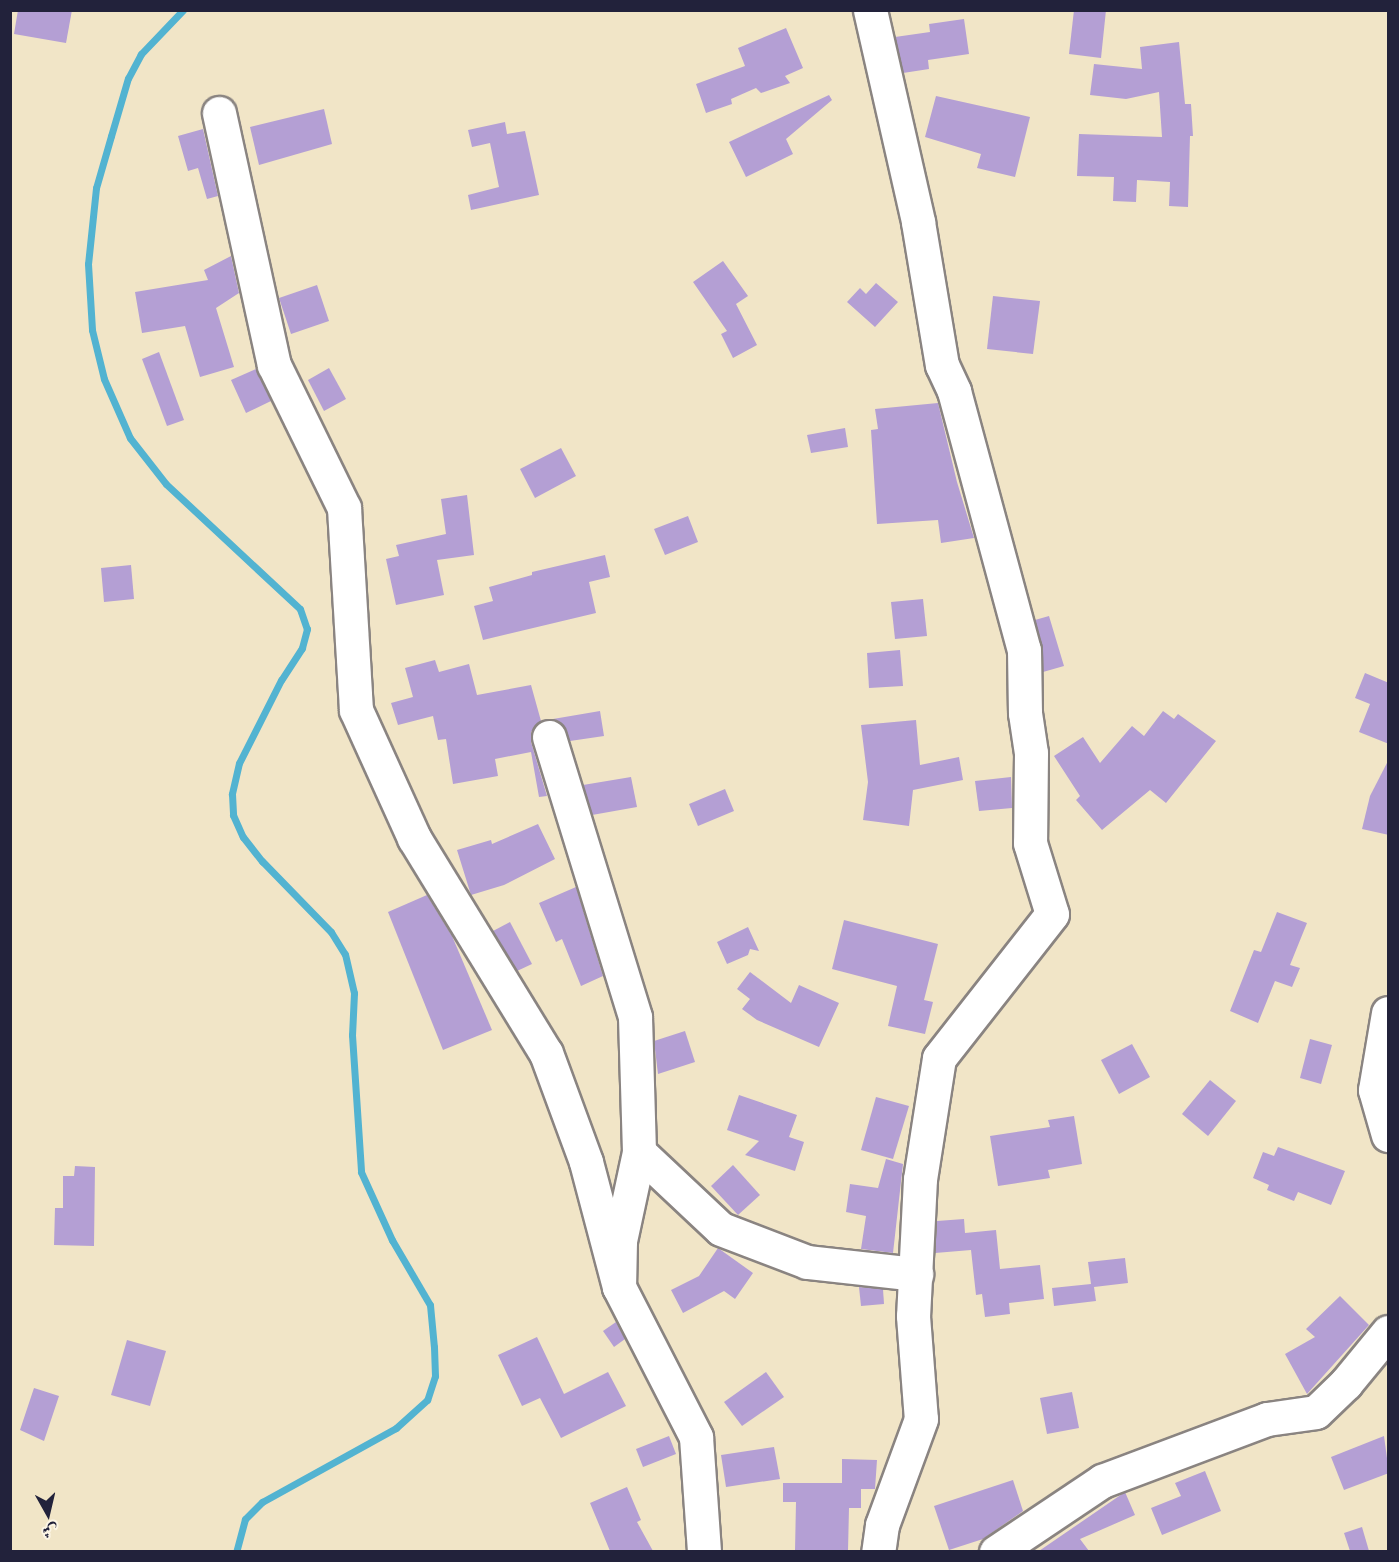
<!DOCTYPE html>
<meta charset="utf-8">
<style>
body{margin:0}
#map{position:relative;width:1399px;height:1562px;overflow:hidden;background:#f1e5c7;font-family:"Gentium Book Plus",Amiri,serif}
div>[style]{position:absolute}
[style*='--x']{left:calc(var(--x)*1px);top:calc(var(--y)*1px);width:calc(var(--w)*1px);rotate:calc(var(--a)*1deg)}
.stream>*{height:7px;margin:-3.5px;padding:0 3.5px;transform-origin:3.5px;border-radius:3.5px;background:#52b3d1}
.building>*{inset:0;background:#b49fd4}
.roads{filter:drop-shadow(2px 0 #8a8481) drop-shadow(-2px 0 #8a8481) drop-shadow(0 2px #8a8481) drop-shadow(0 -2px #8a8481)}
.minor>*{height:33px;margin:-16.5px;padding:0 16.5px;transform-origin:16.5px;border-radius:16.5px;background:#fff}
span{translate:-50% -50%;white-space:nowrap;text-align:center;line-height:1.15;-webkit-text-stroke:6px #fcf5e5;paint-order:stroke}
.frame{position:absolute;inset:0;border:12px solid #22223b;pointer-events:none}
.north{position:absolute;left:18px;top:1484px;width:60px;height:60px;-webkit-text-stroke:4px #fcf5e5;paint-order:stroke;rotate:172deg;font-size:16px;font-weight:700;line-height:24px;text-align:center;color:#22223b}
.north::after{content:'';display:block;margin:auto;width:21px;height:27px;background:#22223b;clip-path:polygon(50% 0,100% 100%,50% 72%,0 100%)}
</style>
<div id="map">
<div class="stream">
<div style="--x:183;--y:10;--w:61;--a:133.7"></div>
<div style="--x:141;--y:54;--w:27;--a:118"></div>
<div style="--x:128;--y:78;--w:60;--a:106.3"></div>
<div style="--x:111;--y:136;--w:54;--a:106.1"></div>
<div style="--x:96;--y:188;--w:76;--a:96"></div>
<div style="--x:88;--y:264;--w:66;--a:86.5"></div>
<div style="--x:92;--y:330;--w:50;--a:76.2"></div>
<div style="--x:104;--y:379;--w:64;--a:66.2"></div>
<div style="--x:130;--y:438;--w:58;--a:52"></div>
<div style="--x:166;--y:484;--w:183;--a:43"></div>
<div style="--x:300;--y:609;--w:21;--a:71"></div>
<div style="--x:307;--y:629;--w:20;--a:105"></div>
<div style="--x:302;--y:648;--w:38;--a:123"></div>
<div style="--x:281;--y:680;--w:93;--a:116.8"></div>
<div style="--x:239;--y:763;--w:32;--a:103"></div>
<div style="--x:232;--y:794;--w:21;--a:87"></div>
<div style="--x:233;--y:815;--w:24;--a:66"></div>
<div style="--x:243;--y:837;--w:31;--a:52"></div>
<div style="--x:262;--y:861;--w:99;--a:45.8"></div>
<div style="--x:331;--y:932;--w:26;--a:58"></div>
<div style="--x:345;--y:954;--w:40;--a:77"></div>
<div style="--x:354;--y:993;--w:42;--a:92.7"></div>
<div style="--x:352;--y:1035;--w:137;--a:86.2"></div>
<div style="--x:361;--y:1172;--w:75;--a:65.5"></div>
<div style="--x:392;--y:1240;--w:75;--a:59.7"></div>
<div style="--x:430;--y:1305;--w:42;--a:84.6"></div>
<div style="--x:434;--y:1347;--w:29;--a:88"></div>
<div style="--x:435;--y:1376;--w:25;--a:108"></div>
<div style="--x:427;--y:1400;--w:42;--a:137.9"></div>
<div style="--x:396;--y:1428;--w:153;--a:151.1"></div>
<div style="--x:262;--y:1502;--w:24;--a:135"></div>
<div style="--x:245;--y:1519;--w:34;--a:105"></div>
</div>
<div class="building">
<div style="clip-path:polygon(18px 10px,72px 10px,66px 43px,14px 34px)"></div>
<div style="clip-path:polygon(1074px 10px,1106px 10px,1101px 58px,1069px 54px)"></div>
<div style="clip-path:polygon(964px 19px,969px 54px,928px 60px,929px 69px,903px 73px,895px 37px,930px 32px,929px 24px)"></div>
<div style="clip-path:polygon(786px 28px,803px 68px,785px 76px,790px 83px,761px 93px,756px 88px,731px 99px,732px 104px,706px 113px,696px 84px,745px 66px,738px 48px)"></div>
<div style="clip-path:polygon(1179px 42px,1185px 104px,1191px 104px,1193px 136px,1190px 136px,1188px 207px,1169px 206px,1170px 182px,1137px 180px,1136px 202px,1113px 201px,1114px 177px,1077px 176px,1079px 134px,1162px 137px,1159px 92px,1126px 99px,1090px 95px,1094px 64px,1142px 69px,1140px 47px)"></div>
<div style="clip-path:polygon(829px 95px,832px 100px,786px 139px,793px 154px,746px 177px,729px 142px)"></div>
<div style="clip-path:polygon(936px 96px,1030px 117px,1015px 177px,977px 168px,981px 154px,925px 137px)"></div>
<div style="clip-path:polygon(324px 109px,332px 144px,259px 165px,250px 127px)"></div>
<div style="clip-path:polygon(505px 122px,507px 134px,525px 131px,539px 195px,471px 210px,468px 195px,499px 187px,490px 143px,472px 147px,468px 130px)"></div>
<div style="clip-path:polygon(203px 129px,218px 196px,207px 199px,198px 168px,188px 171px,178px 136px)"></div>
<div style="clip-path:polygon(231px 256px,239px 293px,216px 308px,234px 367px,200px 377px,185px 326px,142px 333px,135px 292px,208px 280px,204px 270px)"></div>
<div style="clip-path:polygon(723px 261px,748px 296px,736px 304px,757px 345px,733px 358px,721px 334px,727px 331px,693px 282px)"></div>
<div style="clip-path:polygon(876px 283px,898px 302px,875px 327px,847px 302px,860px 288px,866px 294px)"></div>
<div style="clip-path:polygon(317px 285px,329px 321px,291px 334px,279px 298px)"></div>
<div style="clip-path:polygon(993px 296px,1040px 301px,1033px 354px,987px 349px)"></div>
<div style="clip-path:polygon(159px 352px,184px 420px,167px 426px,142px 359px)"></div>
<div style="clip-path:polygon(329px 368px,346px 399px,324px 411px,308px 380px)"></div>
<div style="clip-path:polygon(256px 369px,271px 401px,246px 413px,231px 380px)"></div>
<div style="clip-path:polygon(938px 403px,957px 482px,974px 538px,941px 543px,938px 520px,877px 524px,871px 430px,878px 429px,875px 409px)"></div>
<div style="clip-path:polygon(845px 428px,848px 447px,811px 453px,807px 435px)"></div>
<div style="clip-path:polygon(561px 448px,576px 476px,535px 498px,520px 469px)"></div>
<div style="clip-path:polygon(467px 495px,474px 555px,437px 560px,444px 595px,396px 605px,386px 559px,399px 556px,396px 545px,446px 534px,441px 499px)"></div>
<div style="clip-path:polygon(688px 516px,698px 542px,665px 555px,654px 529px)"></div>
<div style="clip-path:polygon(605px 555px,610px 577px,589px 582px,596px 613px,483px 640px,474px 606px,493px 601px,489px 587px,532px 575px,532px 572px)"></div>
<div style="clip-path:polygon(131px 565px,134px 599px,104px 602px,101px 568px)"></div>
<div style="clip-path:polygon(923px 599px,927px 636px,895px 639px,891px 602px)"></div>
<div style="clip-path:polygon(1049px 616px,1064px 666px,1043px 672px,1042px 645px,1035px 620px)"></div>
<div style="clip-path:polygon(900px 650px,903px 686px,869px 688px,867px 653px)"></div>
<div style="clip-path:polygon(435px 660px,439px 672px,469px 664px,477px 695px,531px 685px,541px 721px,531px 732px,531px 742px,547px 796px,539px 797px,531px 752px,495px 759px,498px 776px,453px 784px,446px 739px,438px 740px,433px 716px,398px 725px,391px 703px,413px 697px,405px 668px)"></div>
<div style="clip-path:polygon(1365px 673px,1389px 683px,1389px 744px,1359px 732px,1370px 704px,1355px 698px)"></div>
<div style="clip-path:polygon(600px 711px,604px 736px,570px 741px,562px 724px,553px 719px)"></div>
<div style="clip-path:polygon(1163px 711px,1174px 719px,1178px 714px,1216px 741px,1166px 803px,1150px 790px,1102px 830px,1076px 800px,1080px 796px,1054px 756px,1083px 737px,1100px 763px,1132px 726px,1144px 736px)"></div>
<div style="clip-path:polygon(916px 720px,920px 765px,959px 757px,963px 780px,913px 790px,909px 826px,863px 820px,868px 782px,861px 725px)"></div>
<div style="clip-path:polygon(1389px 759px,1389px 835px,1362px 829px,1370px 796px)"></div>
<div style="clip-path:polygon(631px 777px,637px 807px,592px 815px,583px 785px)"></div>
<div style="clip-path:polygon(1011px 777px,1012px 808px,979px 811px,975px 781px)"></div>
<div style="clip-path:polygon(725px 789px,734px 811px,698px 826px,689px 804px)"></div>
<div style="clip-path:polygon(538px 824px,555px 859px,504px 885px,471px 895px,457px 850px,491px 840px,492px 844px)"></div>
<div style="clip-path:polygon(576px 887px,603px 976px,581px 986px,562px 939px,556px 942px,539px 903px)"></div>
<div style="clip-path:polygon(427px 895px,452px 936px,492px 1030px,443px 1050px,388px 912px)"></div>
<div style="clip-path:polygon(1277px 912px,1307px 923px,1290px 965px,1300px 968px,1292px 987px,1275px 981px,1258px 1023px,1230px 1011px,1254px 950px,1261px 952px)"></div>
<div style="clip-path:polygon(844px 920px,938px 944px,924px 1000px,933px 1002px,925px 1034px,888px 1026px,897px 986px,832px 969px)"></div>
<div style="clip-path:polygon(510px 922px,532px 964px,517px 971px,493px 931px)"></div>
<div style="clip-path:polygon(748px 927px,759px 951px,750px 949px,748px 955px,727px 964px,717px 942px)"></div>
<div style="clip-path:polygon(750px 972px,791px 1003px,799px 985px,839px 1003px,819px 1047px,757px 1020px,742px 1009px,750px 999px,737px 989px)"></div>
<div style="clip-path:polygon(685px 1031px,695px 1062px,658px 1074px,654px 1041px)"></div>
<div style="clip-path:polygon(1310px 1039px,1332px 1045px,1321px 1084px,1300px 1078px)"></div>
<div style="clip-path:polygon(1132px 1044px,1150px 1077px,1119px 1094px,1101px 1060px)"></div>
<div style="clip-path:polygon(1210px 1080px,1236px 1101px,1208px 1136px,1182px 1114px)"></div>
<div style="clip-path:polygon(739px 1095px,797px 1115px,789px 1137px,804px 1142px,795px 1171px,745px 1155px,759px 1141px,727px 1130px)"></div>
<div style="clip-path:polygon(876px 1097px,909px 1106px,893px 1159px,861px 1150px)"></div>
<div style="clip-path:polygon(1074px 1116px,1082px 1164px,1048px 1170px,1050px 1178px,998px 1186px,990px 1136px,1050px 1127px,1048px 1120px)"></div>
<div style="clip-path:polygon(1278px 1147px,1345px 1171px,1331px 1205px,1298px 1192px,1294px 1201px,1267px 1190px,1269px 1185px,1253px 1178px,1263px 1152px,1274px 1156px)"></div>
<div style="clip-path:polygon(886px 1159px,903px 1164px,893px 1253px,861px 1249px,866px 1216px,846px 1212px,850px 1184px,878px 1188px)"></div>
<div style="clip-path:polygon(733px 1165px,760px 1195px,738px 1215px,711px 1186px)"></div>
<div style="clip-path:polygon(75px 1166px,95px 1167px,94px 1246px,54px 1245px,55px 1208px,63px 1208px,63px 1176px,74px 1176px)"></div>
<div style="clip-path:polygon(964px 1219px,965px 1233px,996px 1230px,1000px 1269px,1040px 1265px,1044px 1299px,1009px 1303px,1010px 1314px,985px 1317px,982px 1294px,976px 1295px,971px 1250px,935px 1253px,937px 1221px)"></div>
<div style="clip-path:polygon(718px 1248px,753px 1273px,735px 1299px,724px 1291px,683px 1313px,671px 1290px,699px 1276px)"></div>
<div style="clip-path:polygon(1125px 1258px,1128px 1283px,1094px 1287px,1096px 1301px,1054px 1306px,1052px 1288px,1091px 1284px,1088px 1262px)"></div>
<div style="clip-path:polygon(859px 1287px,883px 1289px,884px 1304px,861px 1306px)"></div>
<div style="clip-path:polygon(1340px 1296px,1369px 1325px,1307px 1394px,1285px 1354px,1315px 1337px,1306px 1329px)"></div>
<div style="clip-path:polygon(616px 1322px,625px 1339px,614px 1347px,603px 1331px)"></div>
<div style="clip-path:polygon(537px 1337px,564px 1394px,608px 1372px,626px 1406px,561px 1438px,540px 1398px,522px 1406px,498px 1355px)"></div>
<div style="clip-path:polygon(127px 1340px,166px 1351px,150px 1406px,111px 1395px)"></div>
<div style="clip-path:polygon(766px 1372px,784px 1397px,742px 1426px,724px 1402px)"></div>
<div style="clip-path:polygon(34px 1388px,59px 1396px,44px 1441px,20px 1430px)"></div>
<div style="clip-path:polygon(1072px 1392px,1079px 1428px,1047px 1434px,1040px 1398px)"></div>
<div style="clip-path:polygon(669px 1436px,676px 1454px,643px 1467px,636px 1449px)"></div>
<div style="clip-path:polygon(1384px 1436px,1389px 1473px,1344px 1490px,1331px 1457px)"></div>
<div style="clip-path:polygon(774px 1447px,780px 1479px,726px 1487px,721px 1455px)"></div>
<div style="clip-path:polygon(842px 1459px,877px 1460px,875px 1489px,861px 1489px,861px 1508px,849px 1508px,848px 1551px,795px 1551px,796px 1502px,783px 1502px,783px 1483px,842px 1483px)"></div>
<div style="clip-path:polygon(1205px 1471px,1221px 1511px,1162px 1535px,1151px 1508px,1181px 1496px,1175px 1483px)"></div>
<div style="clip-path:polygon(1013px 1480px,1023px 1511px,983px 1539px,949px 1550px,934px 1506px)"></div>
<div style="clip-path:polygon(627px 1487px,641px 1520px,637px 1522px,653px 1551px,610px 1551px,590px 1503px)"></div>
<div style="clip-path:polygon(1125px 1492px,1135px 1515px,1080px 1539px,1089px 1551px,1039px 1551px)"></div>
<div style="clip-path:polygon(1362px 1527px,1369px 1551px,1350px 1551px,1344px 1533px)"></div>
</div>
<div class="roads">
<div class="minor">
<div style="--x:870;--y:10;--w:217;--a:77.2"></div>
<div style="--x:918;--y:222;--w:145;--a:80.5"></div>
<div style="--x:942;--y:365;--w:29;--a:65"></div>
<div style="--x:954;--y:391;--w:268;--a:74.9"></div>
<div style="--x:1024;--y:650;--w:63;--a:89.1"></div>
<div style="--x:1025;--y:713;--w:40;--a:81.5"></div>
<div style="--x:1031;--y:753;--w:90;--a:90.6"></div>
<div style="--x:1030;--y:843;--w:74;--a:72.8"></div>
<div style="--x:1052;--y:914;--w:183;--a:128.1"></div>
<div style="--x:939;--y:1058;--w:122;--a:98.9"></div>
<div style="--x:920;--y:1179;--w:137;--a:92.9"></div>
<div style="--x:913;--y:1316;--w:103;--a:85.6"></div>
<div style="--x:921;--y:1419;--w:113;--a:110.2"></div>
<div style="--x:882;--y:1525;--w:27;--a:98"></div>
<div style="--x:219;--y:113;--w:258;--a:77.7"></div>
<div style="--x:274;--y:365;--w:159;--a:63.9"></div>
<div style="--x:344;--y:508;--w:202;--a:86.6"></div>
<div style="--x:356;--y:710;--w:141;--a:65.6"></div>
<div style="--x:414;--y:838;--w:252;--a:58.5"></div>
<div style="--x:546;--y:1053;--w:116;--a:69.8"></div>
<div style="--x:586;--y:1162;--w:129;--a:75.2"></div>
<div style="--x:549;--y:737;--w:293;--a:72.9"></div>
<div style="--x:635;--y:1017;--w:135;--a:88.3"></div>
<div style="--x:639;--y:1152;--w:91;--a:102.1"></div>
<div style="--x:620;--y:1241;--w:46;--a:91.2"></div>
<div style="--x:619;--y:1287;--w:169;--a:62.8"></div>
<div style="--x:696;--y:1437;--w:115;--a:86"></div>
<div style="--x:1388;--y:1013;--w:78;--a:99.6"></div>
<div style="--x:1375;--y:1090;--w:47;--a:73.9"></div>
<div style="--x:639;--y:1152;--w:112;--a:43.2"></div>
<div style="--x:721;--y:1229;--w:92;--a:21"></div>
<div style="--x:807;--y:1262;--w:110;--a:6.3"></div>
<div style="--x:996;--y:1552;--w:128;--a:-33.8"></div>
<div style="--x:1102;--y:1481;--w:176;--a:-20.6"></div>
<div style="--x:1267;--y:1419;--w:49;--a:-8.1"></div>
<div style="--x:1316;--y:1412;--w:42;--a:-44"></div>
<div style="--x:1346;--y:1383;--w:66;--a:-50.5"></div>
</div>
</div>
<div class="frame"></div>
<div class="north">ش</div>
</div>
